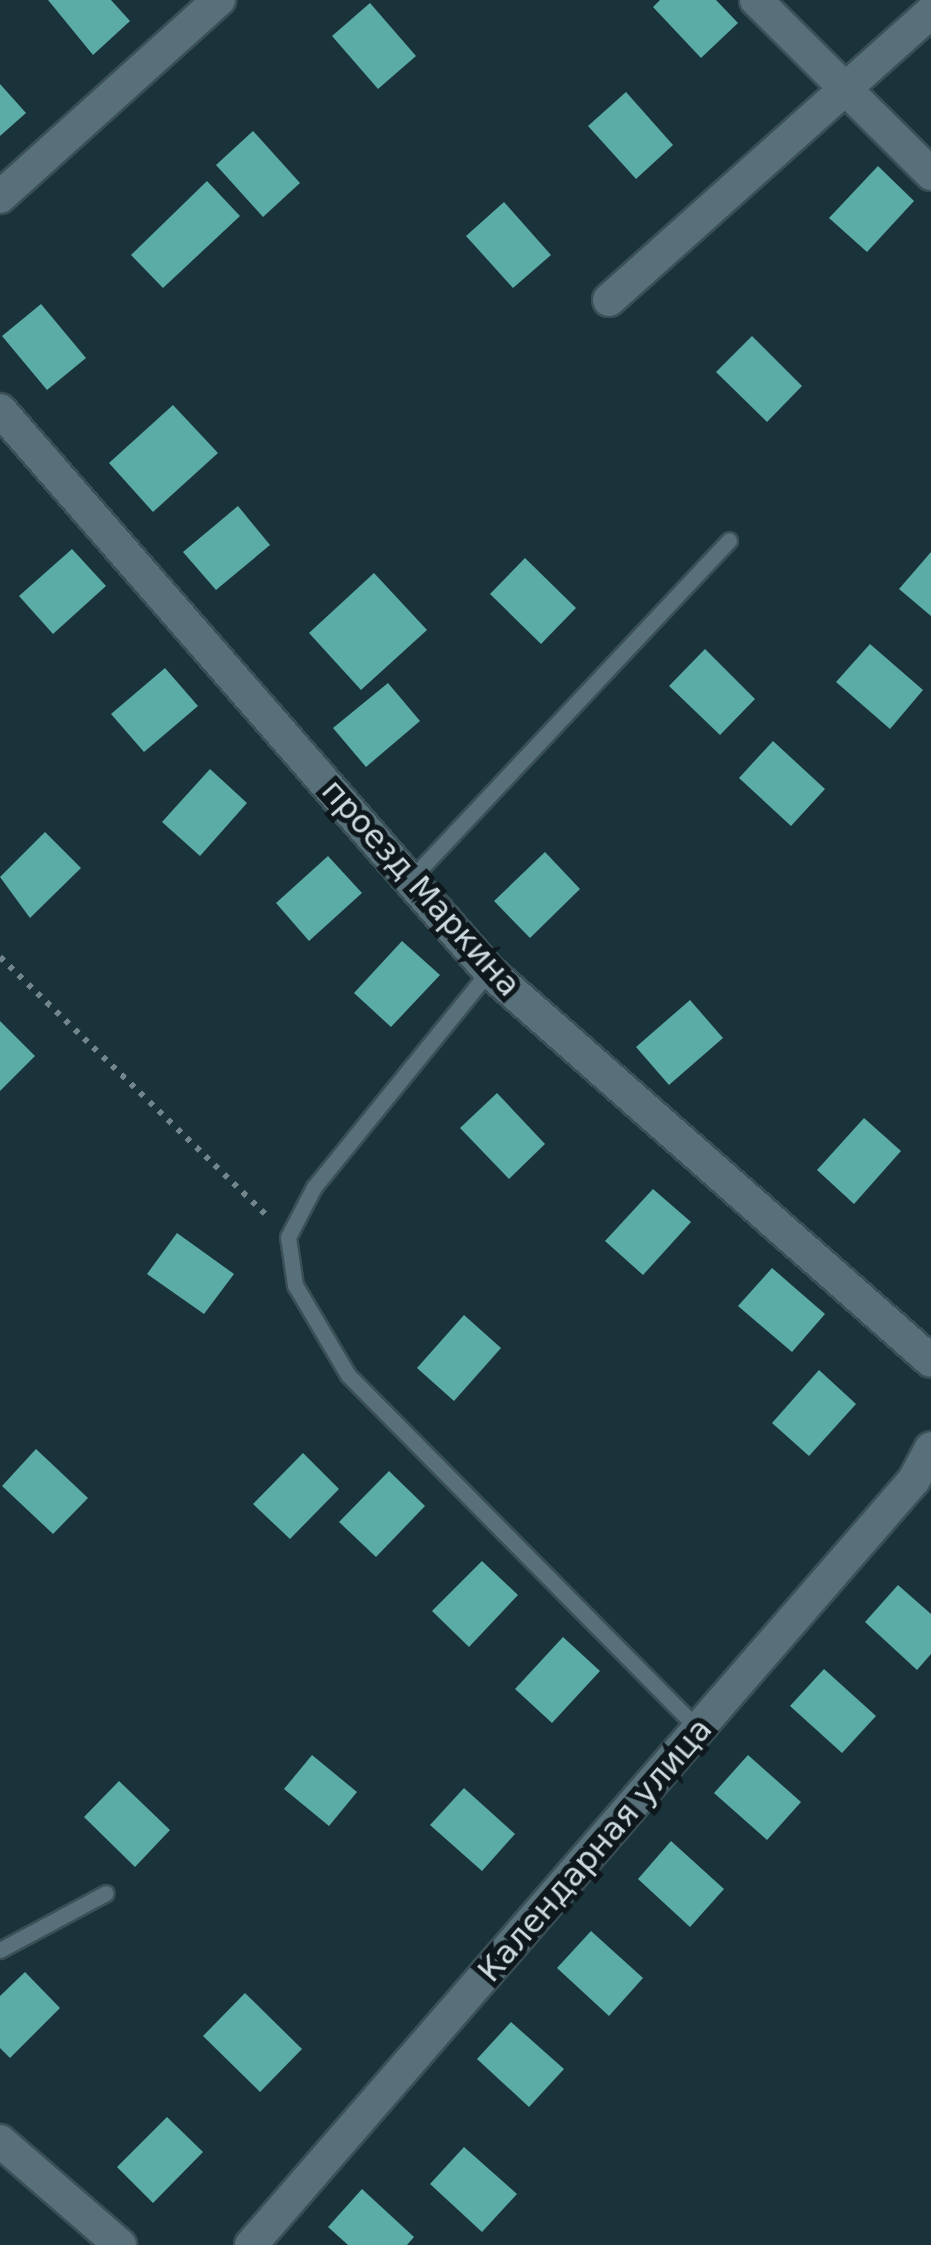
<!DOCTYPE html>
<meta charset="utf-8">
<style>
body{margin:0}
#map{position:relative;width:931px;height:2245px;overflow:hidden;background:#1a323a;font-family:"DejaVu Sans",sans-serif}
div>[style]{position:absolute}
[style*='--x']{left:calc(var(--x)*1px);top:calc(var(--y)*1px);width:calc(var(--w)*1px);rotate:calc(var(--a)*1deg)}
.building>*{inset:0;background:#5baca6}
.path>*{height:6px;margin-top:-3px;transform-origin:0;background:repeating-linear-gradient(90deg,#72858b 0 5px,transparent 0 13px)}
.roads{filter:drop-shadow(2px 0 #3b4f56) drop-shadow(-2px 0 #3b4f56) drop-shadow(0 2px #3b4f56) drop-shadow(0 -2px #3b4f56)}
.service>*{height:15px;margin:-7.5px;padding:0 7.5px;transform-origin:7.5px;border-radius:7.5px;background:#57707a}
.minor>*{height:32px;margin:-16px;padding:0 16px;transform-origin:16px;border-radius:16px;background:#57707a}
span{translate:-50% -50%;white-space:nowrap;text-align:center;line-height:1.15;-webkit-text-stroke:10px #0e181c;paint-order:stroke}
.street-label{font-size:32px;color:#cddbe0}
</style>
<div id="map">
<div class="building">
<div style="clip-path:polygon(48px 0,111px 0,130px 21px,93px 55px)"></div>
<div style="clip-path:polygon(660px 0,716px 0,738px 23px,701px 58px,653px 7px)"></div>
<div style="clip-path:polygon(370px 3px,416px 56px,378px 89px,332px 36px)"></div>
<div style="clip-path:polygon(0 84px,26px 113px,0 136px)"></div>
<div style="clip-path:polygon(626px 92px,673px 145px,636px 179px,588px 126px)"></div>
<div style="clip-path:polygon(253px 131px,300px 183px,263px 217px,216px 165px)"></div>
<div style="clip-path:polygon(878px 166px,914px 201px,867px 252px,829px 218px)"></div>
<div style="clip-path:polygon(207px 181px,240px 216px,163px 288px,131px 255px)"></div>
<div style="clip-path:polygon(504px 202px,551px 255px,513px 288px,466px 236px)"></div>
<div style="clip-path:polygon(41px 304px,86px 358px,47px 390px,2px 336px)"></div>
<div style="clip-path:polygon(752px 336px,802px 386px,767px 422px,716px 372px)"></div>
<div style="clip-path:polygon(173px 405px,218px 453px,153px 512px,109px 463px)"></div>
<div style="clip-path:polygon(238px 506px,270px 545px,216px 590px,183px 552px)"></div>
<div style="clip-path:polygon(72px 549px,106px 586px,53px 634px,19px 596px)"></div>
<div style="clip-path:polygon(931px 552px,931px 616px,899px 589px)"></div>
<div style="clip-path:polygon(525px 558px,576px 608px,541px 644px,490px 594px)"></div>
<div style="clip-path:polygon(374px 573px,427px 630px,361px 690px,309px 633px)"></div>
<div style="clip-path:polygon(870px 644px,923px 690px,890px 729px,836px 682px)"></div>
<div style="clip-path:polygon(705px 649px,755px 699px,720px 735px,669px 686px)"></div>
<div style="clip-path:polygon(165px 668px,198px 706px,144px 752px,111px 714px)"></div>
<div style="clip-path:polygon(388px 683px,420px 721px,366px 767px,333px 728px)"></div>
<div style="clip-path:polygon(773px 741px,825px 789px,791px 826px,739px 778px)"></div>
<div style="clip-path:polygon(210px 769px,247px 803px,200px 856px,162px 822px)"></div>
<div style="clip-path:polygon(45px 832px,81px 868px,30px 918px,0 877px)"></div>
<div style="clip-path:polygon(545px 852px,580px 889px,530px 938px,494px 901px)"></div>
<div style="clip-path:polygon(328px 856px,362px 893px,309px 941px,276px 903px)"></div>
<div style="clip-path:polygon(402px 941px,440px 975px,391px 1027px,354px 993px)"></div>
<div style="clip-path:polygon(690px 1000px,723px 1038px,669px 1085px,636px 1047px)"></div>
<div style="clip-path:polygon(0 1021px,35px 1056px,0 1091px)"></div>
<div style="clip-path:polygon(497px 1093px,545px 1144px,509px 1179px,460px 1128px)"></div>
<div style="clip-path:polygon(864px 1118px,901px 1151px,854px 1204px,817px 1170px)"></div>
<div style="clip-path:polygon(653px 1189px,691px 1222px,643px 1275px,605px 1241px)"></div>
<div style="clip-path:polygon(177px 1233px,234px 1274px,204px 1314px,147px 1274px)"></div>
<div style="clip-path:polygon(772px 1268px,825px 1314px,792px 1352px,738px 1306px)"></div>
<div style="clip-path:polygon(464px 1315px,501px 1348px,454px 1401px,417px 1368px)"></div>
<div style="clip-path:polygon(819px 1370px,856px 1404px,809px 1456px,772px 1423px)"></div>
<div style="clip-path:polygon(36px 1449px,88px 1498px,53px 1534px,2px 1486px)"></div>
<div style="clip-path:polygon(303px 1453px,339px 1489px,290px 1539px,253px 1504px)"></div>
<div style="clip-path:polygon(389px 1471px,425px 1506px,376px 1557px,339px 1522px)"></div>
<div style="clip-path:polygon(482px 1561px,518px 1595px,469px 1647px,432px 1611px)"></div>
<div style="clip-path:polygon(898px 1585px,931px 1614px,931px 1654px,917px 1670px,865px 1622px)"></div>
<div style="clip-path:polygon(563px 1637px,600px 1671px,552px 1723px,515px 1689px)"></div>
<div style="clip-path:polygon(824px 1669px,876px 1716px,842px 1753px,790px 1706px)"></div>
<div style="clip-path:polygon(312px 1755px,357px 1792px,329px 1826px,284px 1789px)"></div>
<div style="clip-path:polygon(748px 1755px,801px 1802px,767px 1840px,714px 1793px)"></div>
<div style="clip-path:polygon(119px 1781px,170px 1830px,135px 1867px,84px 1817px)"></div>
<div style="clip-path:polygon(464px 1788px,515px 1834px,482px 1871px,430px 1825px)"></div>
<div style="clip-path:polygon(671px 1841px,724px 1889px,690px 1927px,638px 1879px)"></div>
<div style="clip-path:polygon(591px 1931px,643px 1978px,609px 2016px,557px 1968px)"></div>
<div style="clip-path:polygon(25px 1972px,60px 2008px,10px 2058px,0 2048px,0 1996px)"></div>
<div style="clip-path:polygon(245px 1993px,302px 2049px,260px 2092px,203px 2036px)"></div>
<div style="clip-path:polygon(511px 2022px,564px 2069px,529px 2107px,477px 2059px)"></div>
<div style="clip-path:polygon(167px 2117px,203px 2152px,153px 2203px,117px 2167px)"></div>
<div style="clip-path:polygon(464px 2147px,517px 2194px,482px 2232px,430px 2184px)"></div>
<div style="clip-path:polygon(362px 2189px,414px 2237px,407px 2245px,348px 2245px,328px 2227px)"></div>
</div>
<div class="path">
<div style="--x:0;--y:957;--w:373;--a:44.1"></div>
</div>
<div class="roads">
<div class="service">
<div style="--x:410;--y:880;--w:466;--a:-46.8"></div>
<div style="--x:489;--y:971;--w:278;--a:129"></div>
<div style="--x:314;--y:1187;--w:56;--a:117.5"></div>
<div style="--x:288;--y:1237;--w:49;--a:81.7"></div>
<div style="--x:295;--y:1285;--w:104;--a:59.5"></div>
<div style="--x:348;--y:1375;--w:498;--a:45.3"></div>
<div style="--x:0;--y:1950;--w:120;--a:-28.3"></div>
</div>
<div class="minor">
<div style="--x:756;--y:0;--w:247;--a:44.8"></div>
<div style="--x:0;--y:197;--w:295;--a:-42"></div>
<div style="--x:609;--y:300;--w:432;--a:-41.8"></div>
<div style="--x:0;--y:410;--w:744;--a:48.92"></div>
<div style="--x:489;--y:971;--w:589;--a:41.42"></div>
<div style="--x:0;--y:2141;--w:159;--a:40.9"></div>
<div style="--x:251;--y:2245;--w:1012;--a:-49.09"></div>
<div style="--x:914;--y:1480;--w:36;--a:-62"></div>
</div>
</div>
<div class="street-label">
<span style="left:421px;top:888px;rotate:48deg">проезд Маркина</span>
<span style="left:595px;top:1850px;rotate:-49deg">Календарная улица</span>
</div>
</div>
